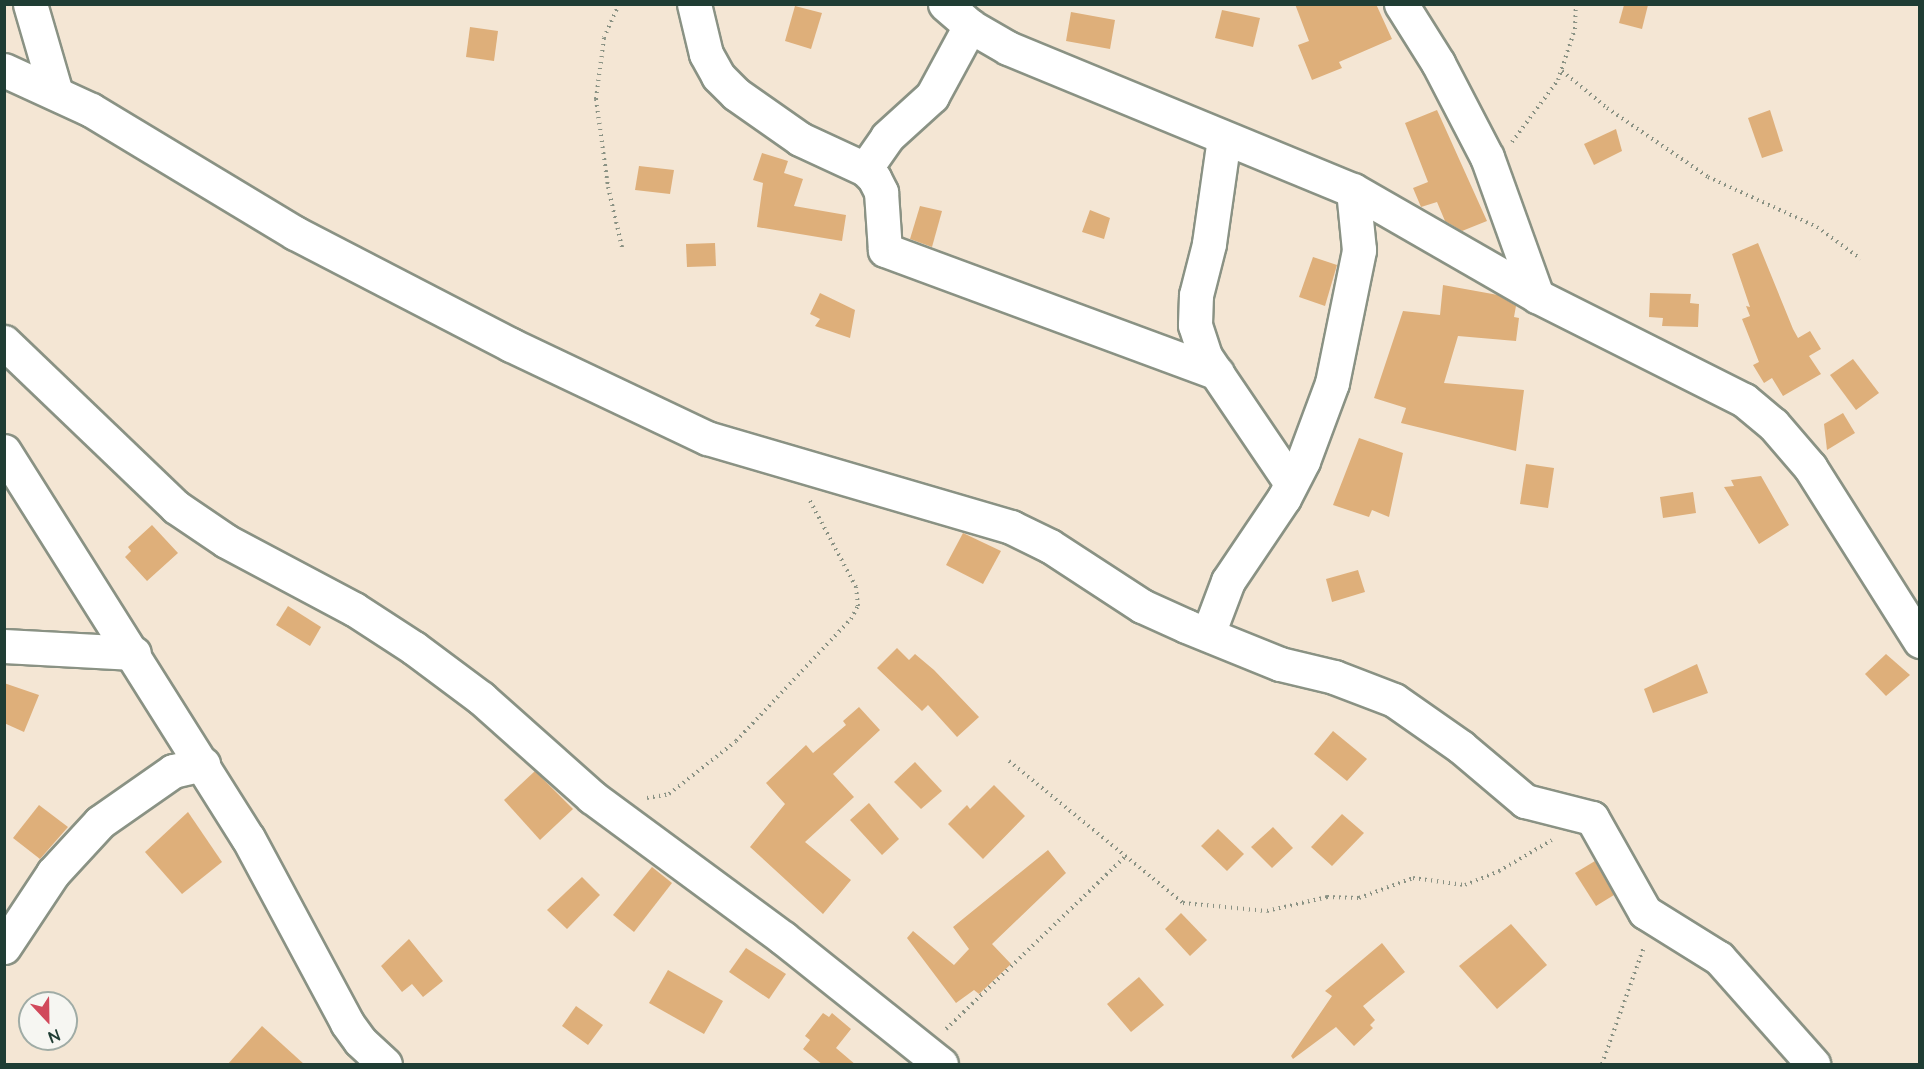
<!DOCTYPE html>
<style>
body{margin:0}
#map{position:relative;width:1924px;height:1069px;overflow:hidden;background:#f4e6d4;font-family:"Architects Daughter",sans-serif}
div>[style]{position:absolute}
[style*='--x']{left:calc(var(--x)*1px);top:calc(var(--y)*1px);width:calc(var(--w)*1px);rotate:calc(var(--a)*1deg)}
.building>*{inset:0;background:#deaf7a}
.path>*{height:4px;margin-top:-2px;transform-origin:0;background:repeating-linear-gradient(90deg,#8a9284 0 1.5px,transparent 0 6px)}
.roads{filter:drop-shadow(2px 0 #8a9284) drop-shadow(-2px 0 #8a9284) drop-shadow(0 2px #8a9284) drop-shadow(0 -2px #8a9284)}
.minor>*{height:33px;margin:-16.5px;padding:0 16.5px;transform-origin:16.5px;border-radius:16.5px;background:#fff}
span{translate:-50% -50%;white-space:nowrap;text-align:center;line-height:1.15;-webkit-text-stroke:5px #f6f6f2;paint-order:stroke}
.frame{position:absolute;inset:0;border:6px solid #1f3d34;pointer-events:none}
.north{position:absolute;left:18px;top:991px;width:60px;height:60px;box-sizing:border-box;background:#f6f6f2;border:2px solid #a0aca6;border-radius:50%;rotate:158deg;font-size:16px;font-weight:700;line-height:24px;text-align:center;color:#1f3d34}
.north::after{content:'';display:block;margin:auto;width:21px;height:27px;background:#d1495b;clip-path:polygon(50% 0,100% 100%,50% 72%,0 100%)}
</style>
<div id="map">
<div class="building">
<div style="clip-path:polygon(1295px 4px,1376px 4px,1392px 39px,1339px 62px,1342px 68px,1312px 80px,1298px 45px,1309px 41px)"></div>
<div style="clip-path:polygon(1624px 5px,1648px 5px,1642px 29px,1619px 23px)"></div>
<div style="clip-path:polygon(795px 6px,822px 13px,811px 49px,785px 41px)"></div>
<div style="clip-path:polygon(1222px 10px,1260px 18px,1253px 47px,1215px 38px)"></div>
<div style="clip-path:polygon(1071px 12px,1115px 20px,1110px 49px,1066px 41px)"></div>
<div style="clip-path:polygon(470px 27px,498px 31px,494px 61px,466px 57px)"></div>
<div style="clip-path:polygon(1437px 110px,1487px 221px,1462px 231px,1445px 221px,1437px 202px,1421px 207px,1413px 188px,1428px 182px,1405px 123px)"></div>
<div style="clip-path:polygon(1770px 110px,1783px 151px,1762px 158px,1748px 118px)"></div>
<div style="clip-path:polygon(1616px 129px,1622px 151px,1594px 165px,1584px 144px)"></div>
<div style="clip-path:polygon(762px 153px,788px 161px,784px 173px,803px 179px,794px 206px,846px 215px,842px 241px,757px 227px,763px 183px,753px 180px)"></div>
<div style="clip-path:polygon(639px 166px,674px 170px,670px 194px,635px 190px)"></div>
<div style="clip-path:polygon(920px 206px,942px 211px,932px 247px,910px 239px)"></div>
<div style="clip-path:polygon(1090px 210px,1110px 218px,1104px 239px,1082px 232px)"></div>
<div style="clip-path:polygon(715px 243px,716px 266px,687px 267px,686px 244px)"></div>
<div style="clip-path:polygon(1758px 243px,1793px 329px,1798px 338px,1810px 331px,1821px 349px,1809px 356px,1821px 374px,1783px 396px,1772px 378px,1764px 383px,1753px 365px,1759px 362px,1742px 319px,1750px 316px,1746px 306px,1750px 307px,1732px 254px)"></div>
<div style="clip-path:polygon(1313px 257px,1337px 265px,1325px 306px,1299px 297px)"></div>
<div style="clip-path:polygon(1443px 285px,1498px 295px,1516px 306px,1514px 317px,1519px 318px,1516px 341px,1458px 336px,1444px 383px,1524px 390px,1516px 451px,1401px 423px,1406px 408px,1374px 398px,1403px 311px,1440px 315px)"></div>
<div style="clip-path:polygon(820px 293px,855px 310px,850px 338px,815px 326px,820px 319px,810px 314px)"></div>
<div style="clip-path:polygon(1650px 293px,1691px 294px,1690px 303px,1699px 304px,1698px 327px,1662px 326px,1663px 318px,1649px 317px)"></div>
<div style="clip-path:polygon(1853px 359px,1879px 393px,1856px 410px,1830px 375px)"></div>
<div style="clip-path:polygon(1843px 413px,1855px 433px,1827px 450px,1824px 424px)"></div>
<div style="clip-path:polygon(1359px 438px,1403px 453px,1389px 517px,1372px 510px,1369px 517px,1333px 505px)"></div>
<div style="clip-path:polygon(1526px 464px,1554px 468px,1548px 508px,1520px 504px)"></div>
<div style="clip-path:polygon(1761px 476px,1789px 525px,1759px 544px,1724px 487px,1734px 486px,1731px 480px)"></div>
<div style="clip-path:polygon(1693px 492px,1696px 513px,1663px 518px,1660px 497px)"></div>
<div style="clip-path:polygon(152px 525px,178px 553px,147px 581px,125px 557px,131px 551px,128px 547px)"></div>
<div style="clip-path:polygon(963px 533px,1001px 551px,983px 584px,946px 565px)"></div>
<div style="clip-path:polygon(1358px 570px,1365px 592px,1332px 602px,1326px 579px)"></div>
<div style="clip-path:polygon(288px 606px,321px 627px,310px 646px,276px 625px)"></div>
<div style="clip-path:polygon(897px 648px,909px 660px,915px 654px,934px 670px,979px 717px,957px 737px,928px 705px,922px 711px,877px 668px)"></div>
<div style="clip-path:polygon(1886px 654px,1910px 675px,1886px 696px,1865px 674px)"></div>
<div style="clip-path:polygon(1697px 664px,1708px 693px,1653px 713px,1644px 689px)"></div>
<div style="clip-path:polygon(4px 683px,39px 695px,24px 732px,4px 723px)"></div>
<div style="clip-path:polygon(859px 707px,880px 730px,833px 774px,854px 797px,805px 842px,851px 880px,823px 914px,750px 847px,785px 804px,766px 783px,806px 745px,813px 753px,846px 725px,843px 721px)"></div>
<div style="clip-path:polygon(1333px 731px,1367px 759px,1347px 781px,1314px 754px)"></div>
<div style="clip-path:polygon(915px 762px,942px 791px,921px 809px,894px 782px)"></div>
<div style="clip-path:polygon(535px 771px,573px 809px,540px 840px,504px 800px)"></div>
<div style="clip-path:polygon(994px 785px,1025px 816px,983px 859px,948px 824px,967px 805px,970px 809px)"></div>
<div style="clip-path:polygon(869px 803px,899px 839px,882px 855px,850px 820px)"></div>
<div style="clip-path:polygon(39px 805px,68px 827px,40px 859px,13px 838px)"></div>
<div style="clip-path:polygon(188px 812px,222px 862px,182px 894px,145px 852px)"></div>
<div style="clip-path:polygon(1342px 814px,1364px 833px,1332px 866px,1311px 847px)"></div>
<div style="clip-path:polygon(1273px 827px,1293px 848px,1272px 868px,1251px 847px)"></div>
<div style="clip-path:polygon(1218px 829px,1244px 854px,1227px 871px,1201px 846px)"></div>
<div style="clip-path:polygon(1048px 850px,1066px 873px,992px 944px,1011px 964px,979px 994px,974px 990px,956px 1003px,907px 938px,913px 931px,954px 965px,969px 949px,953px 927px)"></div>
<div style="clip-path:polygon(1595px 861px,1614px 895px,1596px 906px,1575px 873px)"></div>
<div style="clip-path:polygon(652px 867px,672px 883px,634px 932px,613px 915px)"></div>
<div style="clip-path:polygon(582px 877px,600px 895px,567px 929px,547px 910px)"></div>
<div style="clip-path:polygon(1181px 913px,1207px 940px,1190px 956px,1165px 929px)"></div>
<div style="clip-path:polygon(1511px 924px,1547px 965px,1497px 1009px,1459px 966px)"></div>
<div style="clip-path:polygon(409px 939px,443px 981px,423px 997px,412px 984px,402px 992px,381px 966px)"></div>
<div style="clip-path:polygon(1382px 943px,1405px 972px,1363px 1006px,1375px 1020px,1370px 1025px,1373px 1028px,1354px 1046px,1336px 1027px,1293px 1059px,1291px 1056px,1332px 996px,1325px 991px)"></div>
<div style="clip-path:polygon(746px 948px,786px 974px,769px 999px,729px 972px)"></div>
<div style="clip-path:polygon(668px 970px,723px 1001px,704px 1034px,649px 1003px)"></div>
<div style="clip-path:polygon(1139px 977px,1164px 1005px,1131px 1032px,1107px 1004px)"></div>
<div style="clip-path:polygon(576px 1006px,603px 1025px,588px 1045px,562px 1026px)"></div>
<div style="clip-path:polygon(823px 1013px,829px 1017px,832px 1013px,851px 1029px,836px 1048px,856px 1065px,823px 1065px,803px 1049px,810px 1040px,805px 1036px)"></div>
<div style="clip-path:polygon(262px 1026px,305px 1065px,227px 1065px)"></div>
</div>
<div class="path">
<div style="--x:619;--y:4;--w:37;--a:114"></div>
<div style="--x:604;--y:38;--w:62;--a:97.5"></div>
<div style="--x:596;--y:99;--w:89;--a:82.2"></div>
<div style="--x:608;--y:187;--w:62;--a:76.9"></div>
<div style="--x:1562;--y:71;--w:58;--a:39.4"></div>
<div style="--x:1607;--y:108;--w:122;--a:34.3"></div>
<div style="--x:1708;--y:177;--w:120;--a:24.6"></div>
<div style="--x:1817;--y:227;--w:54;--a:36"></div>
<div style="--x:1512;--y:142;--w:77;--a:-53.4"></div>
<div style="--x:1558;--y:80;--w:54;--a:-71.6"></div>
<div style="--x:1575;--y:29;--w:25;--a:-88"></div>
<div style="--x:1009;--y:761;--w:225;--a:39.2"></div>
<div style="--x:1183;--y:903;--w:84;--a:5.4"></div>
<div style="--x:1267;--y:911;--w:62;--a:-13.1"></div>
<div style="--x:1327;--y:897;--w:32;--a:2"></div>
<div style="--x:1359;--y:898;--w:58;--a:-20.3"></div>
<div style="--x:1413;--y:878;--w:52;--a:7.7"></div>
<div style="--x:1465;--y:885;--w:37;--a:-22"></div>
<div style="--x:1499;--y:871;--w:61;--a:-30.3"></div>
<div style="--x:647;--y:798;--w:22;--a:-10"></div>
<div style="--x:669;--y:794;--w:85;--a:-38.3"></div>
<div style="--x:736;--y:741;--w:168;--a:-46.7"></div>
<div style="--x:851;--y:619;--w:15;--a:-62"></div>
<div style="--x:858;--y:606;--w:19;--a:-96"></div>
<div style="--x:856;--y:587;--w:100;--a:-118.1"></div>
<div style="--x:946;--y:1029;--w:248;--a:-43.9"></div>
<div style="--x:1602;--y:1064;--w:124;--a:-70.3"></div>
</div>
<div class="roads">
<div class="minor">
<div style="--x:30;--y:4;--w:93;--a:73.7"></div>
<div style="--x:694;--y:4;--w:51;--a:76.5"></div>
<div style="--x:706;--y:54;--w:25;--a:61"></div>
<div style="--x:718;--y:76;--w:25;--a:45"></div>
<div style="--x:736;--y:94;--w:78;--a:35.1"></div>
<div style="--x:800;--y:139;--w:72;--a:24.8"></div>
<div style="--x:865;--y:169;--w:13;--a:45"></div>
<div style="--x:874;--y:178;--w:16;--a:63"></div>
<div style="--x:881;--y:192;--w:58;--a:86.1"></div>
<div style="--x:885;--y:250;--w:354;--a:20.3"></div>
<div style="--x:945;--y:4;--w:33;--a:41"></div>
<div style="--x:970;--y:26;--w:44;--a:30.1"></div>
<div style="--x:1008;--y:48;--w:373;--a:22.4"></div>
<div style="--x:1353;--y:190;--w:212;--a:29.9"></div>
<div style="--x:1537;--y:296;--w:232;--a:26.7"></div>
<div style="--x:1744;--y:400;--w:38;--a:40"></div>
<div style="--x:1773;--y:424;--w:57;--a:49.3"></div>
<div style="--x:1810;--y:467;--w:206;--a:57.7"></div>
<div style="--x:1401;--y:4;--w:70;--a:57.9"></div>
<div style="--x:1438;--y:63;--w:106;--a:62.5"></div>
<div style="--x:1487;--y:157;--w:148;--a:70.2"></div>
<div style="--x:4;--y:70;--w:96;--a:24.7"></div>
<div style="--x:91;--y:110;--w:238;--a:31.1"></div>
<div style="--x:295;--y:233;--w:243;--a:27.4"></div>
<div style="--x:511;--y:345;--w:217;--a:25.4"></div>
<div style="--x:707;--y:438;--w:317;--a:16.3"></div>
<div style="--x:1011;--y:527;--w:43;--a:26"></div>
<div style="--x:1050;--y:546;--w:110;--a:33.1"></div>
<div style="--x:1142;--y:606;--w:48;--a:24.4"></div>
<div style="--x:1186;--y:626;--w:101;--a:22"></div>
<div style="--x:1280;--y:664;--w:56;--a:13.5"></div>
<div style="--x:1334;--y:677;--w:64;--a:21"></div>
<div style="--x:1394;--y:700;--w:82;--a:35"></div>
<div style="--x:1461;--y:747;--w:84;--a:40.2"></div>
<div style="--x:1525;--y:801;--w:69;--a:14.2"></div>
<div style="--x:1592;--y:818;--w:108;--a:60.6"></div>
<div style="--x:1645;--y:912;--w:87;--a:31.9"></div>
<div style="--x:1719;--y:958;--w:142;--a:48.4"></div>
<div style="--x:1224;--y:138;--w:107;--a:98.1"></div>
<div style="--x:1209;--y:244;--w:53;--a:104.3"></div>
<div style="--x:1196;--y:295;--w:30;--a:92"></div>
<div style="--x:1195;--y:325;--w:33;--a:72"></div>
<div style="--x:1205;--y:356;--w:153;--a:55.9"></div>
<div style="--x:865;--y:169;--w:39;--a:-55"></div>
<div style="--x:887;--y:137;--w:61;--a:-42.3"></div>
<div style="--x:932;--y:96;--w:80;--a:-61.5"></div>
<div style="--x:4;--y:342;--w:238;--a:43.8"></div>
<div style="--x:176;--y:507;--w:60;--a:34.2"></div>
<div style="--x:226;--y:541;--w:145;--a:28"></div>
<div style="--x:354;--y:609;--w:72;--a:33"></div>
<div style="--x:414;--y:648;--w:84;--a:36.7"></div>
<div style="--x:481;--y:698;--w:149;--a:41.7"></div>
<div style="--x:592;--y:797;--w:237;--a:36.4"></div>
<div style="--x:783;--y:938;--w:202;--a:38.6"></div>
<div style="--x:4;--y:451;--w:457;--a:57.8"></div>
<div style="--x:248;--y:838;--w:210;--a:61.8"></div>
<div style="--x:347;--y:1023;--w:22;--a:54"></div>
<div style="--x:360;--y:1041;--w:34;--a:43"></div>
<div style="--x:1208;--y:634;--w:57;--a:-69.3"></div>
<div style="--x:1228;--y:581;--w:100;--a:-56"></div>
<div style="--x:1284;--y:498;--w:42;--a:-62.8"></div>
<div style="--x:1303;--y:461;--w:83;--a:-69.6"></div>
<div style="--x:1332;--y:383;--w:136;--a:-78.5"></div>
<div style="--x:1359;--y:250;--w:60;--a:-95.7"></div>
<div style="--x:4;--y:646;--w:130;--a:3.1"></div>
<div style="--x:4;--y:947;--w:89;--a:-56.5"></div>
<div style="--x:53;--y:873;--w:69;--a:-47.3"></div>
<div style="--x:100;--y:822;--w:89;--a:-34.9"></div>
<div style="--x:173;--y:771;--w:31;--a:-13"></div>
</div>
</div>
<div class="frame"></div>
<div class="north">N</div>
</div>
